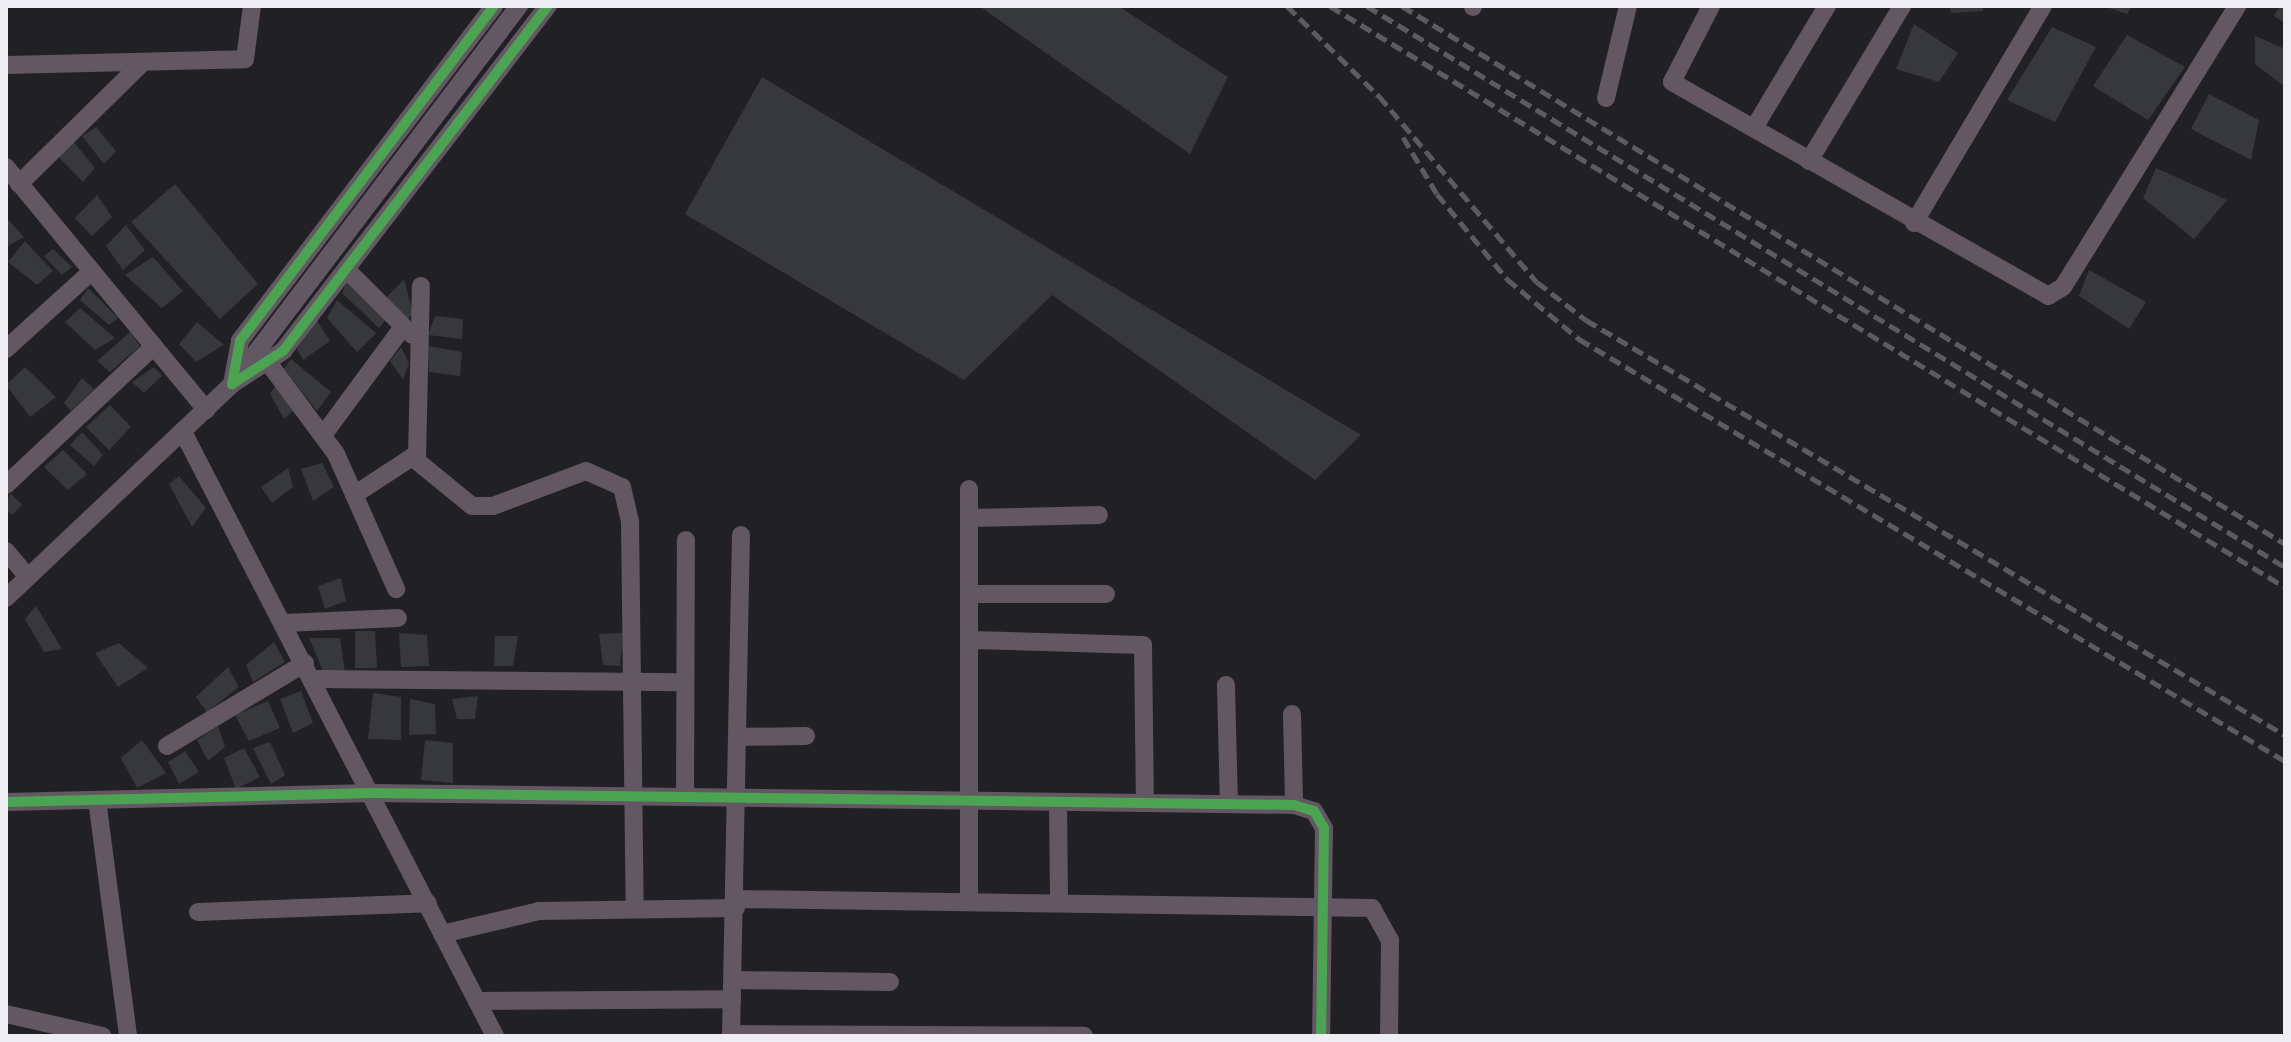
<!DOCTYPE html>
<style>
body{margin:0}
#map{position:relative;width:2291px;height:1042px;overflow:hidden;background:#212025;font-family:"Roboto Serif",serif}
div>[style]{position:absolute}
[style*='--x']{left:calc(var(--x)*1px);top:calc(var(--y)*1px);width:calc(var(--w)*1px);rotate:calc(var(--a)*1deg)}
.building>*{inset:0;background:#37383c}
.minor>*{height:18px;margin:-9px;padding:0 9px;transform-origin:9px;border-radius:9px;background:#625763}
.rail>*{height:5px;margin-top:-2.5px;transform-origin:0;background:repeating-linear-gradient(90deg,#5f5a61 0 12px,transparent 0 18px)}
.cycleway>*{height:10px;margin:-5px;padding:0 5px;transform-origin:5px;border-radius:5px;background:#4ca352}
span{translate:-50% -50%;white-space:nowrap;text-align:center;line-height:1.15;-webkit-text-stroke:7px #09080d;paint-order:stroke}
.frame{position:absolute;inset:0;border:8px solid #efedf4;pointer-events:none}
</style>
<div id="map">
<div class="building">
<div style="clip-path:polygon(979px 6px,1118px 6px,1228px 77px,1190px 154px)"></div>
<div style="clip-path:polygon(1950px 6px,1983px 6px,1983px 11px,1951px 13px)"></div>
<div style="clip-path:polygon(2103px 6px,2132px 6px,2127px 14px)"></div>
<div style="clip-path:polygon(2280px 6px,2285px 6px,2285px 23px,2274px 16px)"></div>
<div style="clip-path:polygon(1914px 24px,1958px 53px,1939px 82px,1896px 69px)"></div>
<div style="clip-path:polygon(2052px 27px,2096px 47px,2055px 122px,2007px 100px)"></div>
<div style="clip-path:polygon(2127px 35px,2185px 67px,2148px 120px,2093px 86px)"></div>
<div style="clip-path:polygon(2255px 36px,2285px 49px,2285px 87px,2255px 64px)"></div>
<div style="clip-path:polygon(762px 77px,1361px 435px,1315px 480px,1052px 295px,964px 380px,685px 214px)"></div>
<div style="clip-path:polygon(2209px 94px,2259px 120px,2251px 160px,2191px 129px)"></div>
<div style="clip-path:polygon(96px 127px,116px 151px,104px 164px,82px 136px)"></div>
<div style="clip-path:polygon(73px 141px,95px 168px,83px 182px,58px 156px)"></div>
<div style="clip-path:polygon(2156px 168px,2227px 200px,2194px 239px,2143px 198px)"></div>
<div style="clip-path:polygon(175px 184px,258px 284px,220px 319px,131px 222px)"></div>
<div style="clip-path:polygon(97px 195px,112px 217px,92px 236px,75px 218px)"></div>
<div style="clip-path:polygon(6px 217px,24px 237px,6px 247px)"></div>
<div style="clip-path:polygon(126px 225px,145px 250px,123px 270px,106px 246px)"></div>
<div style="clip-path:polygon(25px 241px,53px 271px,37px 285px,8px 262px)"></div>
<div style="clip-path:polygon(53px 249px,72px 267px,62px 275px,44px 256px)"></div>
<div style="clip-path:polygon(153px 257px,183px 291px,162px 308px,125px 275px)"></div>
<div style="clip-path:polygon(2089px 270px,2146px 302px,2129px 329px,2079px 296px)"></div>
<div style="clip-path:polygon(404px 279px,413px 314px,406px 321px,386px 298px)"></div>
<div style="clip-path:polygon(347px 280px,387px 318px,379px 328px,342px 293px)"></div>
<div style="clip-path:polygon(88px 288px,118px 318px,109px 325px,80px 300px)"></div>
<div style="clip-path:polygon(337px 300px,376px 333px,357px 352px,327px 318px)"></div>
<div style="clip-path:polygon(80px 308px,115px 338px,95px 350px,65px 322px)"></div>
<div style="clip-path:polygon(435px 316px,463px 319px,462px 339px,428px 335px)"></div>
<div style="clip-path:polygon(316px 319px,330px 341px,303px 360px,297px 349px)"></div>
<div style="clip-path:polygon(197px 322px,224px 345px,196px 362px,179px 344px)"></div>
<div style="clip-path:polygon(130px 332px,140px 346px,110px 372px,97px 361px)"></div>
<div style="clip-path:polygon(428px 346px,462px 352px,460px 376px,429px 372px)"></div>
<div style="clip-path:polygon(401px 347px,409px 363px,403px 379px,390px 361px)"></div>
<div style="clip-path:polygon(291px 359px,331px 392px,317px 411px,284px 369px)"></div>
<div style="clip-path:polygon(25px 367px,56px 397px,30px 417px,6px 385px)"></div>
<div style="clip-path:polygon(154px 367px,162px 376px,144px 393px,132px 382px)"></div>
<div style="clip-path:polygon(82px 378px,94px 389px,71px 411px,64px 403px)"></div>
<div style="clip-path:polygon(276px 385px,295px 409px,284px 419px,270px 394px)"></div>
<div style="clip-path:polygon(110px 405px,131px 427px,109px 450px,86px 427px)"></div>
<div style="clip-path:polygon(82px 432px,103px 455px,94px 466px,70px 445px)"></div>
<div style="clip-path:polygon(63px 450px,87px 474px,68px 490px,44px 467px)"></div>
<div style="clip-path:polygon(322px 463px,334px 487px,313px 501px,301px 469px)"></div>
<div style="clip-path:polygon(288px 468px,293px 487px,272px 503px,261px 487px)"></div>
<div style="clip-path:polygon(179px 476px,206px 508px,192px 527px,169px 484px)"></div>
<div style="clip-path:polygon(10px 493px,22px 505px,12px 515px,6px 509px)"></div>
<div style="clip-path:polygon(341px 578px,346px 601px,325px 609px,318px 586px)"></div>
<div style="clip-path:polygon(36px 606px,62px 649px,44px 652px,25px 619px)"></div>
<div style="clip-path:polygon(355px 631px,375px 631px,377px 668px,355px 668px)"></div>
<div style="clip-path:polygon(399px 633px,427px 635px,429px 666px,401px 667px)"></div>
<div style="clip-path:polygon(623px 633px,620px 666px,603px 665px,599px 634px)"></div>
<div style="clip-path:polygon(495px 636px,518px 636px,513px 666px,494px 666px)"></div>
<div style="clip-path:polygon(309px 638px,340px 638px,345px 672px,323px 671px)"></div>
<div style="clip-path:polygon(274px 642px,285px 662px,253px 682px,246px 665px)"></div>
<div style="clip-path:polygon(119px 643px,148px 668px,118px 687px,95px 653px)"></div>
<div style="clip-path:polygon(228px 667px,239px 687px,207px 712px,196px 697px)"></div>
<div style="clip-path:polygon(301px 691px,313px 723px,293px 733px,280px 699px)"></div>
<div style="clip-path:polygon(373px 693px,401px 697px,401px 740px,368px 739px)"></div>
<div style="clip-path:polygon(478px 696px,475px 719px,457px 719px,452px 699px)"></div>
<div style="clip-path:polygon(410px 699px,435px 704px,436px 734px,409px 735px)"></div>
<div style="clip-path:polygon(268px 701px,280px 728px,249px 741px,235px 715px)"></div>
<div style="clip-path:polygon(218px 726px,225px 747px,208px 761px,197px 740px)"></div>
<div style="clip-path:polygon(142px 740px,166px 773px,137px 788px,121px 758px)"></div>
<div style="clip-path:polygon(425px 740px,453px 743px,453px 783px,421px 780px)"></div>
<div style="clip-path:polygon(270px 742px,285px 775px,271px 784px,253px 748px)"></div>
<div style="clip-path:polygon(244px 748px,260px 777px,236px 789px,224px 758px)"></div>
<div style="clip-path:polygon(185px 751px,199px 772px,179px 784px,168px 762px)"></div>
</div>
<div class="minor">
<div style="--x:494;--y:6;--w:420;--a:127.2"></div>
<div style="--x:240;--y:341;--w:44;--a:100.5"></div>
<div style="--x:232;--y:384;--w:61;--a:-32.9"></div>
<div style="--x:283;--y:351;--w:435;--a:-52.5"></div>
<div style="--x:1711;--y:6;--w:85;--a:117.2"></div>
<div style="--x:1672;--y:82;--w:433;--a:29.6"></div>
<div style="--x:2048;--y:296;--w:17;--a:-31"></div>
<div style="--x:2063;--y:287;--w:331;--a:-58.2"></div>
<div style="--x:1473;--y:7;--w:1;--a:-90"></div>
<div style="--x:6;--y:65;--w:239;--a:-1.4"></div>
<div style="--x:245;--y:59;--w:53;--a:-82.5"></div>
<div style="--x:1606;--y:98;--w:95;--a:-76.6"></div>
<div style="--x:1754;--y:128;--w:142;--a:-59.1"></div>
<div style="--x:1809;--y:161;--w:181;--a:-59"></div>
<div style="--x:6;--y:167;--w:315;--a:50.5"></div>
<div style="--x:19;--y:184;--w:174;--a:-44.5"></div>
<div style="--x:1914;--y:223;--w:252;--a:-59.3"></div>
<div style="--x:346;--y:269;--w:93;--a:45"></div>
<div style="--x:6;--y:349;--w:116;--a:-42.2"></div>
<div style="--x:270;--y:365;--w:111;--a:53.4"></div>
<div style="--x:336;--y:454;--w:148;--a:66"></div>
<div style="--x:183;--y:432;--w:680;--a:62.68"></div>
<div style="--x:324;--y:434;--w:133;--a:-53.6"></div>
<div style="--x:417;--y:458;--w:172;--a:-88.7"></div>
<div style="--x:6;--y:485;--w:203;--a:-43.2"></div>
<div style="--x:969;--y:489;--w:412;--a:90"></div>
<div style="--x:354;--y:495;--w:69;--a:-33.2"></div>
<div style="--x:412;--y:457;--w:77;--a:39.2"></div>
<div style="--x:472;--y:506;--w:21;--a:0"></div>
<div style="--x:493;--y:506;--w:99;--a:-20.6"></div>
<div style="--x:586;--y:471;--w:39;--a:24"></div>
<div style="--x:622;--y:487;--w:36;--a:77"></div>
<div style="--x:630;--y:522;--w:386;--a:89.3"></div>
<div style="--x:970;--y:518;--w:129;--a:-1.3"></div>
<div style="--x:6;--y:551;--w:34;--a:50"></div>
<div style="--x:972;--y:594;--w:134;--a:0"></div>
<div style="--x:6;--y:598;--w:311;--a:-43.4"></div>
<div style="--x:232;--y:384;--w:475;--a:-52.8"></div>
<div style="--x:284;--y:623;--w:114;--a:-2.5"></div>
<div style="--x:973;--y:640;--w:170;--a:1.7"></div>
<div style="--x:1143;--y:645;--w:158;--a:89.3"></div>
<div style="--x:313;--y:679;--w:372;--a:0.5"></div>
<div style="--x:1226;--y:685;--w:119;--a:88.6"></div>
<div style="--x:1292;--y:714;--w:91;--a:88.7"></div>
<div style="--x:737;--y:737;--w:69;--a:-0.8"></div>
<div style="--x:167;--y:746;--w:161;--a:-31"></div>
<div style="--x:685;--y:795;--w:255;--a:-89.8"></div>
<div style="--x:97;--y:800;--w:238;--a:82.5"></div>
<div style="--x:6;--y:802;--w:365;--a:-1.4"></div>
<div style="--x:371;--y:793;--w:923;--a:0.74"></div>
<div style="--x:1294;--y:805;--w:21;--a:17"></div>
<div style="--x:1314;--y:811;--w:20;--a:60"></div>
<div style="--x:1324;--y:828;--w:208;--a:90.8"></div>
<div style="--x:1058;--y:802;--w:100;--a:89.4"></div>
<div style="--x:736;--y:899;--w:636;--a:0.81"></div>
<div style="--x:1372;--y:908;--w:37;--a:61"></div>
<div style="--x:1390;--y:940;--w:96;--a:90.6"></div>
<div style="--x:198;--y:912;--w:230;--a:-2.2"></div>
<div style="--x:442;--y:934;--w:100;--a:-13.3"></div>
<div style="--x:539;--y:911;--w:197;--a:-0.9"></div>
<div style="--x:733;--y:980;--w:157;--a:0.7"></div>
<div style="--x:477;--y:1001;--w:255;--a:-0.4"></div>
<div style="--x:6;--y:1014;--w:99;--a:12.8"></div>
<div style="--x:731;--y:1034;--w:353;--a:0.3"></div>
<div style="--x:731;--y:1036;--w:501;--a:-88.86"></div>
</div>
<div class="rail">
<div style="--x:1287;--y:6;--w:129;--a:44.4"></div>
<div style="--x:1379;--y:96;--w:244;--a:49.7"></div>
<div style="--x:1537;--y:282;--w:62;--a:37.8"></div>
<div style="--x:1586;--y:320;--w:813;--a:30.7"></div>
<div style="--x:1330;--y:6;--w:1118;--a:31.32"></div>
<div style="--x:1367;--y:6;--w:1076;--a:31.43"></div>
<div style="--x:1402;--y:6;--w:1034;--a:31.35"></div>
<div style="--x:1403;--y:137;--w:66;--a:59.2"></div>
<div style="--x:1437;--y:194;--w:110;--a:50.5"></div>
<div style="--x:1507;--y:279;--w:94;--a:39.8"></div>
<div style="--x:1579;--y:339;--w:823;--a:30.87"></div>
</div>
<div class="cycleway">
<div style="--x:494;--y:6;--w:420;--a:127.2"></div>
<div style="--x:240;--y:341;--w:44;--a:100.5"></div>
<div style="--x:232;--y:384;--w:61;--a:-32.9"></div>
<div style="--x:283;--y:351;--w:435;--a:-52.5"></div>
<div style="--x:6;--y:802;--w:365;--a:-1.4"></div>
<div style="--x:371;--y:793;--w:923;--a:0.74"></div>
<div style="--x:1294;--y:805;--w:21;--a:17"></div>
<div style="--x:1314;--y:811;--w:20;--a:60"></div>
<div style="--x:1324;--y:828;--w:208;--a:90.8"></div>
</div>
<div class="frame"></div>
</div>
